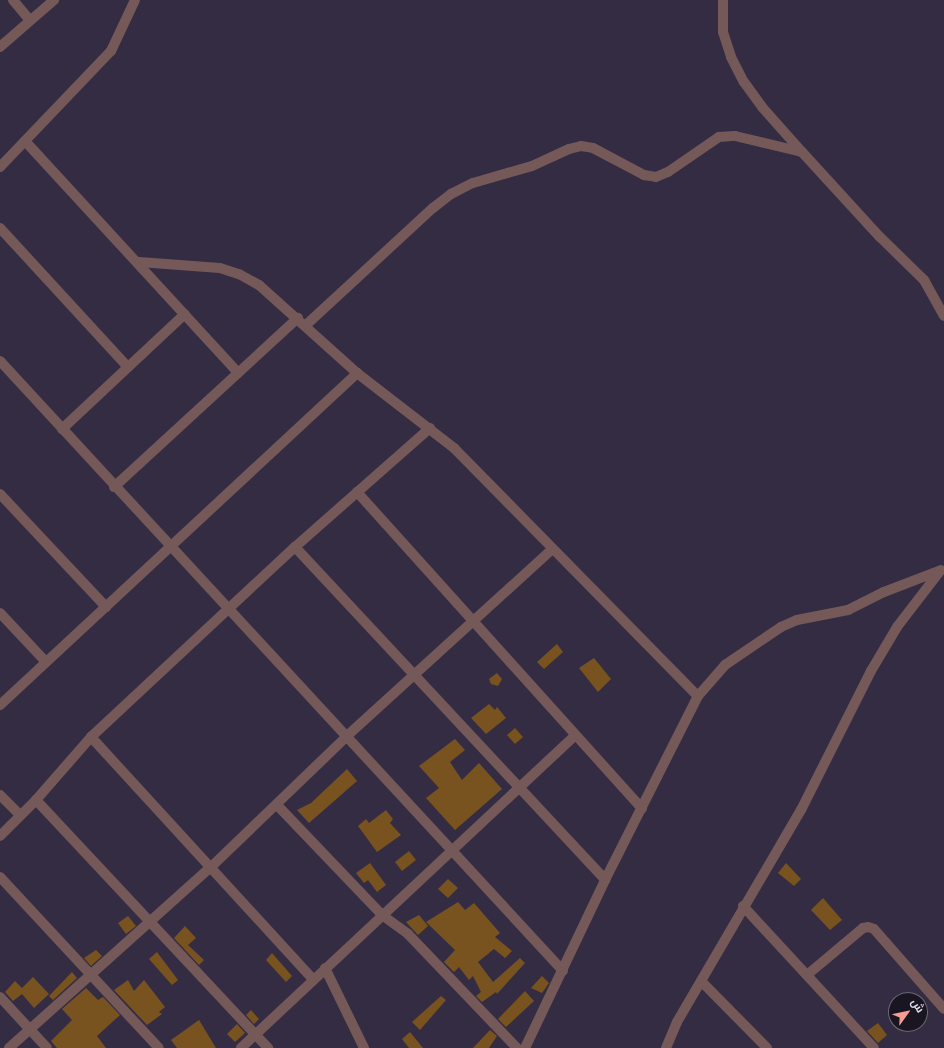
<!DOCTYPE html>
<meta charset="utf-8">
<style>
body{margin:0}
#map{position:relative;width:944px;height:1048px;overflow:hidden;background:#342c43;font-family:Signika,Cairo,sans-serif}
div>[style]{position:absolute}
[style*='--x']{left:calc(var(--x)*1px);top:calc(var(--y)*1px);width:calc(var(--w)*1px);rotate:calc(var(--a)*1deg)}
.building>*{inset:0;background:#79531f}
.minor>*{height:10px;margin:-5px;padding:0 5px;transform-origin:5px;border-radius:5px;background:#755958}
span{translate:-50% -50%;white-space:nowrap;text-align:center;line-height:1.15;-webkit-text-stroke:4px #1a1621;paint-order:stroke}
.north{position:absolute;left:888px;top:992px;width:40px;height:40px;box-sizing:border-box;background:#1a1621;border:1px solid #6a6673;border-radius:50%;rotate:57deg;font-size:11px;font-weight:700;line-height:16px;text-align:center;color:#e2dded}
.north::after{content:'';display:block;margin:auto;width:14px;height:18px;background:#f59c95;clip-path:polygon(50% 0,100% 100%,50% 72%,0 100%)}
</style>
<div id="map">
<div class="building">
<div style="clip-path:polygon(557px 644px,563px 652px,544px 669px,537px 662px)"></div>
<div style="clip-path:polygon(594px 658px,611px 679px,598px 692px,579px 668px)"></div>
<div style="clip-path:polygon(497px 673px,502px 679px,498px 686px,491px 684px,489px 679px)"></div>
<div style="clip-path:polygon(489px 704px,495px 710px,497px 707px,506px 718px,486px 734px,471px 718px)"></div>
<div style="clip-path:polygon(515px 728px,523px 737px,515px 744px,507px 735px)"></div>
<div style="clip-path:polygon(455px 739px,465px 750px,450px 762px,462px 780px,479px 763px,502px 789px,455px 830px,426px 798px,439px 788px,419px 766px)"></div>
<div style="clip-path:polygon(347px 769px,357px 781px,309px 823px,297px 810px,311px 803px)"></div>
<div style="clip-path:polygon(386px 810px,393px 819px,390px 823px,401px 835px,377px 852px,358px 826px,366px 819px,369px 823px)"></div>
<div style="clip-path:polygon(409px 851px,416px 860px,402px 871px,395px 862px)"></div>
<div style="clip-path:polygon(370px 863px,386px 885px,377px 892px,368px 880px,364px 883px,356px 873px)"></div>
<div style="clip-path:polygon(786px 863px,801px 879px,794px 886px,778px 873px)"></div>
<div style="clip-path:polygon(448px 879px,458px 888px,448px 898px,438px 889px)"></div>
<div style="clip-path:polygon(823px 898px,842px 920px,830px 930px,811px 910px)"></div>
<div style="clip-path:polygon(458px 902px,465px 910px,474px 903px,500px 933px,495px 937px,512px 951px,505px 958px,494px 949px,478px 962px,493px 982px,520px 958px,525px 963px,497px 994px,496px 992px,482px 1002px,476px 996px,481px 992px,473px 976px,469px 980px,459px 967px,454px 972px,444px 962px,455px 950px,426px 922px)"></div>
<div style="clip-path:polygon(419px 915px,428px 926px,418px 935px,406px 922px)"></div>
<div style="clip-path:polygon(128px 916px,136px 926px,126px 934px,118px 923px)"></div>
<div style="clip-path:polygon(185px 926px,196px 938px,188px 945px,204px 960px,199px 965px,174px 938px)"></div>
<div style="clip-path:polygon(96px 950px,102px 956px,91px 966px,84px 958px)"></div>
<div style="clip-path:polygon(157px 952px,178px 980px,172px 985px,149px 959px)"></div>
<div style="clip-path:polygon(272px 953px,292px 976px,286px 982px,266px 960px)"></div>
<div style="clip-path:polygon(72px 972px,77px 978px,53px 1000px,49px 996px)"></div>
<div style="clip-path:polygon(542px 976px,549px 983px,542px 993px,531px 988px)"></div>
<div style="clip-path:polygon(33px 977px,49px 994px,34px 1008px,22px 994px,13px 1001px,5px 992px,15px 981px,22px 988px)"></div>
<div style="clip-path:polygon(128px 980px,134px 991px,144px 980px,165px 1007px,159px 1012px,162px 1014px,147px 1025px,114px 990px)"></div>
<div style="clip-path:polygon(86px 988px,98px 1000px,103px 997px,120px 1015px,97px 1036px,106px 1048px,57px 1048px,51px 1041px,72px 1020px,62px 1009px)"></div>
<div style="clip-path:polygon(525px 991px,534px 1001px,506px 1027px,498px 1019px)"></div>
<div style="clip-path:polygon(441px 996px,446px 1000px,420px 1030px,412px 1022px)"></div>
<div style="clip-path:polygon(251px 1010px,259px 1019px,254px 1024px,246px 1015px)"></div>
<div style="clip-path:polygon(199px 1020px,216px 1048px,177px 1048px,171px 1040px)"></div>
<div style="clip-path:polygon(878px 1023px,887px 1035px,878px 1043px,867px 1031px)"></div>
<div style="clip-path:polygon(237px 1024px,245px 1033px,235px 1042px,227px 1034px)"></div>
<div style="clip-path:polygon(490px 1030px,497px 1036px,489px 1048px,473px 1048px)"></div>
<div style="clip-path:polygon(410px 1032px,423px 1048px,409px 1048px,402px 1039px)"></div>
</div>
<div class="minor">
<div style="--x:13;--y:0;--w:26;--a:50"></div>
<div style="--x:723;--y:0;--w:32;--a:90"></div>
<div style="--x:723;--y:32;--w:26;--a:72"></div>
<div style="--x:731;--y:57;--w:28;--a:63"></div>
<div style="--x:744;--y:82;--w:31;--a:54"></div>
<div style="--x:762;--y:107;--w:60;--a:48.4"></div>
<div style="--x:802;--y:152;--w:115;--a:47.5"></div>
<div style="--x:880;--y:237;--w:62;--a:44.3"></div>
<div style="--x:924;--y:280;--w:41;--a:60.9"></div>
<div style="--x:0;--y:47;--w:72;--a:-41"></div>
<div style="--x:25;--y:141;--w:315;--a:47.4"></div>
<div style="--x:0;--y:167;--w:161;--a:-46.3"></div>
<div style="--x:111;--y:51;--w:56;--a:-64.8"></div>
<div style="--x:0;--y:228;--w:189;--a:47.4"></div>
<div style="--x:139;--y:262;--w:81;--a:4.2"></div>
<div style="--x:220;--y:268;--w:20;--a:18"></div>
<div style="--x:239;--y:274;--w:23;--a:29"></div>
<div style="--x:259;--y:285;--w:132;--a:41.9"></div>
<div style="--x:357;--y:373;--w:123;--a:37.7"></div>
<div style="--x:454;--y:448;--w:348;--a:45.5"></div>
<div style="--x:306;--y:325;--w:173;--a:-42.7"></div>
<div style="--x:433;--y:208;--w:23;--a:-38"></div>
<div style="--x:451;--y:194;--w:25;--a:-27"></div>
<div style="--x:473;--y:183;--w:61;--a:-16.1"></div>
<div style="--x:532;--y:166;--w:41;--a:-24.7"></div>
<div style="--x:569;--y:149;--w:12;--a:-14"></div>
<div style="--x:581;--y:146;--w:12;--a:9"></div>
<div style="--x:593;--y:148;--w:58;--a:27.9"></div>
<div style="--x:644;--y:175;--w:12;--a:9"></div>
<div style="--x:656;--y:177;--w:13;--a:-23"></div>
<div style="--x:668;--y:172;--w:62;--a:-34.5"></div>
<div style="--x:719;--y:137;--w:16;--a:-4"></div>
<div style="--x:735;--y:136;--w:69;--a:13.4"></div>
<div style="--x:0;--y:361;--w:830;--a:47.29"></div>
<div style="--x:62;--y:429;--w:168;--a:-43.1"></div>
<div style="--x:114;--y:487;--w:250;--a:-42.6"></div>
<div style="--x:357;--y:492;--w:426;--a:48"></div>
<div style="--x:0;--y:494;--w:155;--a:46.8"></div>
<div style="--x:295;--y:547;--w:455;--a:47"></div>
<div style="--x:0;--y:613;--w:67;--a:46.8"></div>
<div style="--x:0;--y:705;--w:488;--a:-42.9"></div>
<div style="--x:91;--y:737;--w:328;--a:47.5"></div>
<div style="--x:0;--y:795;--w:28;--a:45"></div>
<div style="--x:36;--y:800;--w:340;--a:46.9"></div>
<div style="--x:277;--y:805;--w:152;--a:46.3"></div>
<div style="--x:382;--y:915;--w:32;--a:36"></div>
<div style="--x:408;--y:934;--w:158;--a:46.3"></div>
<div style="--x:0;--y:836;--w:51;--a:-45"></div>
<div style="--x:36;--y:800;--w:84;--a:-48.9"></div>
<div style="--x:91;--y:737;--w:279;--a:-43"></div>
<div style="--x:295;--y:547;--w:180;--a:-41.4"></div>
<div style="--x:0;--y:877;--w:233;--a:47.1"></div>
<div style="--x:743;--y:906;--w:193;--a:47.3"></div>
<div style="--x:325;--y:968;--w:89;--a:64"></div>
<div style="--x:807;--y:975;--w:73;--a:-40"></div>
<div style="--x:863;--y:928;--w:5;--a:-11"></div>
<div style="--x:868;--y:927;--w:6;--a:18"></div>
<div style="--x:874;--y:929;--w:106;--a:48.8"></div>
<div style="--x:701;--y:981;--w:94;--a:45.4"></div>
<div style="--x:0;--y:997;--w:69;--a:47.3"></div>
<div style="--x:9;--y:1048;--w:271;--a:-41.9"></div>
<div style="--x:211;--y:867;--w:190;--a:-43.9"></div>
<div style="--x:348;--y:735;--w:275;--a:-42.3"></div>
<div style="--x:241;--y:1048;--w:458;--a:-43.1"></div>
<div style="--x:525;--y:1048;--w:186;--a:-64.5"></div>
<div style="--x:605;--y:880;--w:206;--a:-63.2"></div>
<div style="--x:698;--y:696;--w:41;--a:-48.9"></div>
<div style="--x:725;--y:665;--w:68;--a:-34.2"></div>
<div style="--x:781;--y:627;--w:17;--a:-24"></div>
<div style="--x:797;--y:620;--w:52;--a:-11.1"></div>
<div style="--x:848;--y:610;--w:40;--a:-26.6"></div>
<div style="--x:884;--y:592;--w:61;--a:-21.1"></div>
<div style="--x:666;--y:1048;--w:28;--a:-67"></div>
<div style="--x:677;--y:1022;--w:246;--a:-59.7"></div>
<div style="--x:801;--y:810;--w:156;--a:-63.3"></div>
<div style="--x:871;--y:671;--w:51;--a:-59.4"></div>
<div style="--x:897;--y:627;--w:71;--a:-52.5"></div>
</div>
<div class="north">ش</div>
</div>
